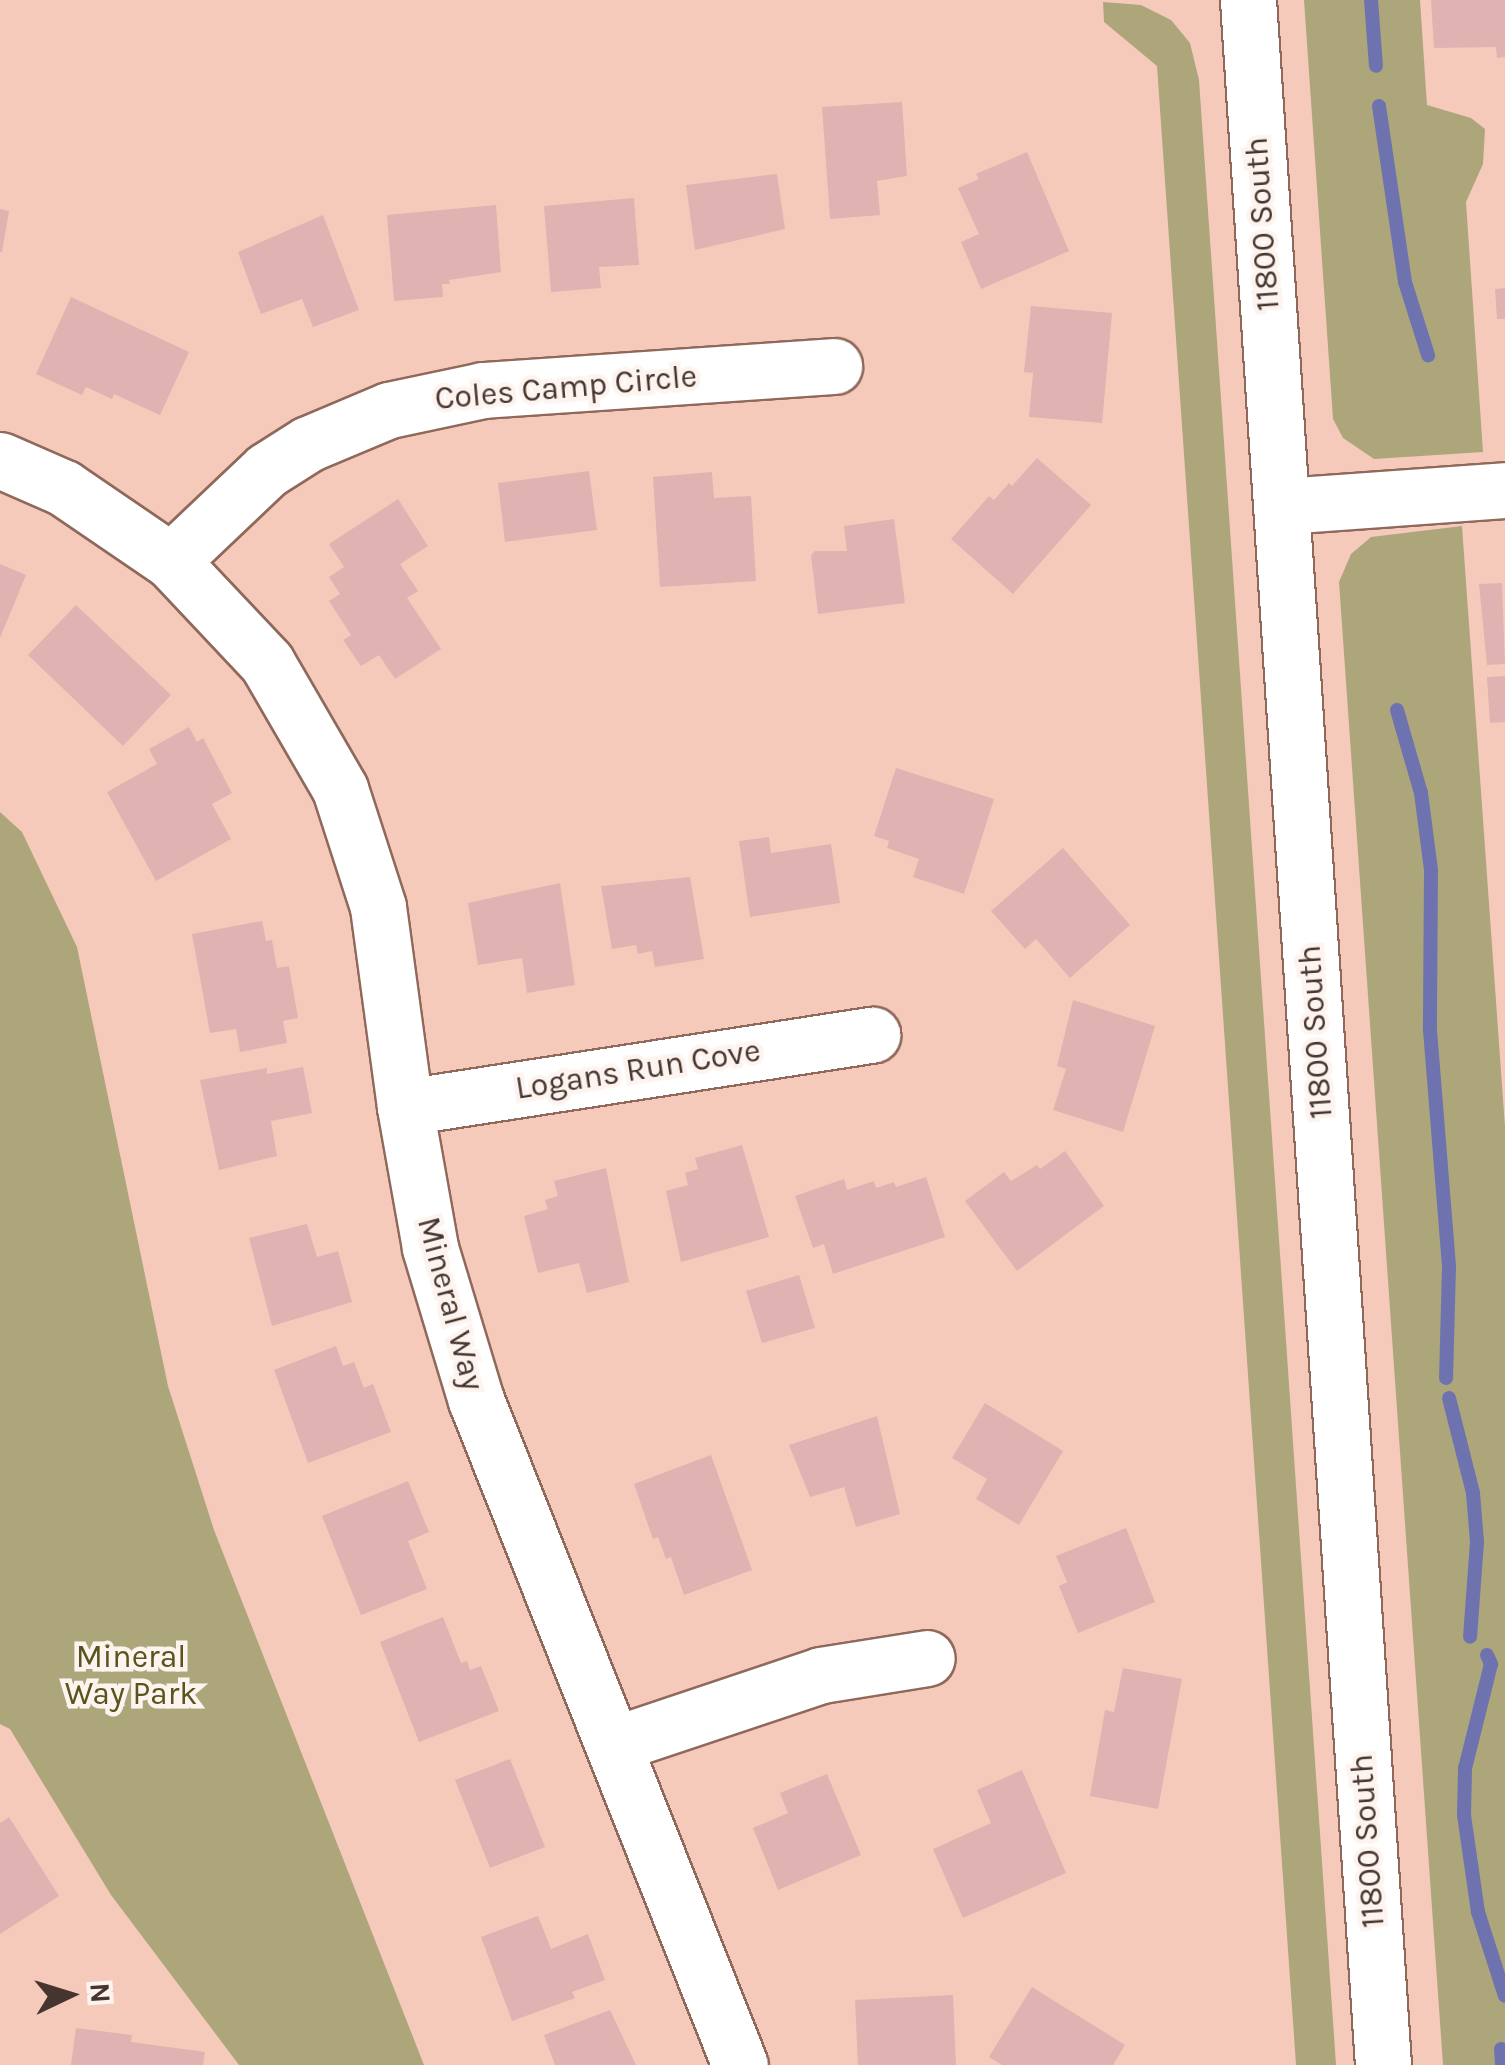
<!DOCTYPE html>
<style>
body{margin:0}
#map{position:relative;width:1505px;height:2065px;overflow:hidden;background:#f6cabb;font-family:Karla,sans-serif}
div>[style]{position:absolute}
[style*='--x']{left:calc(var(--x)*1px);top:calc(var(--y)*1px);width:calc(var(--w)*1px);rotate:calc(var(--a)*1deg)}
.green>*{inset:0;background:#aea67b}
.stream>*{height:14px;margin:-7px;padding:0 7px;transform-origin:7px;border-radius:7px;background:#6e73af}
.building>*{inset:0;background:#e0b2b1}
.roads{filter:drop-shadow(2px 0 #8f695b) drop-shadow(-2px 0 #8f695b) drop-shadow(0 2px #8f695b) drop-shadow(0 -2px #8f695b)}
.minor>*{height:55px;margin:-27.5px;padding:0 27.5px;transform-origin:27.5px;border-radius:27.5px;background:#fff}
.tertiary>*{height:55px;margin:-27.5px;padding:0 27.5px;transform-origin:27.5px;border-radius:27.5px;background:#fff}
.secondary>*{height:55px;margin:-27.5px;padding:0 27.5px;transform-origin:27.5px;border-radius:27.5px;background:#fff}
span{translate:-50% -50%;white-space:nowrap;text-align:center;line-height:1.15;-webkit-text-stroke:9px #fdf4f0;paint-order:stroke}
.street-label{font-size:32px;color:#46352f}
.park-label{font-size:32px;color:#5b521c}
.north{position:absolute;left:20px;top:1945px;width:100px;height:100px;-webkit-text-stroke:8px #fdf4f0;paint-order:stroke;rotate:86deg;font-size:28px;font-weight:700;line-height:40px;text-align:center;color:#46352f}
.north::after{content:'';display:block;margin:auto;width:35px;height:45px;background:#46352f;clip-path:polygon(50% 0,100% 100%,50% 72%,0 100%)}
</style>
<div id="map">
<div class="green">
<div style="clip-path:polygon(1304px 0,1420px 0,1427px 105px,1471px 118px,1485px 129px,1483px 164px,1466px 202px,1483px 452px,1374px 459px,1343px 438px,1333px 419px)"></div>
<div style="clip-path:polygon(1103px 2px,1141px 5px,1171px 20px,1190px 43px,1199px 80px,1336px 2065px,1296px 2065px,1157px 66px,1104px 22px)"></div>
<div style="clip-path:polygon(1462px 526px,1505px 1127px,1505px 2065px,1443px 2065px,1339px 582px,1351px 554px,1371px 537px)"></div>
<div style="clip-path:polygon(0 812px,22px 832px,77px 947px,168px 1386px,214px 1530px,424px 2065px,239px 2065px,111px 1895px,10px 1729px,0 1724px)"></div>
</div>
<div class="stream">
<div style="--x:1371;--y:0;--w:66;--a:85.7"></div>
<div style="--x:1379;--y:106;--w:178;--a:81.6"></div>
<div style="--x:1405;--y:282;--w:77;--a:72.5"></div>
<div style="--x:1397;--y:710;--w:86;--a:73.9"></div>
<div style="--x:1421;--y:793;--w:78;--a:82.6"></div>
<div style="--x:1431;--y:870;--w:160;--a:90.4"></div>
<div style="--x:1430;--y:1030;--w:237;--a:85.4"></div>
<div style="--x:1449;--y:1266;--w:112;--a:91.5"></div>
<div style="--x:1449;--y:1398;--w:98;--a:75.8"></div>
<div style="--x:1473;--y:1493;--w:49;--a:85.3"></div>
<div style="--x:1477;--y:1542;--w:95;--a:94.2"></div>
<div style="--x:1487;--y:1655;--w:10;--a:66"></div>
<div style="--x:1491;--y:1664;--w:107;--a:104"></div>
<div style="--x:1465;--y:1768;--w:47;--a:91.2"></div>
<div style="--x:1464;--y:1815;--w:98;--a:81.8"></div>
<div style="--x:1478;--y:1912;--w:88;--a:72.2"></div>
<div style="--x:1501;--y:2049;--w:16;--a:86"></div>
</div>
<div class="building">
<div style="clip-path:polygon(1431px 0,1505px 0,1505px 57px,1497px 58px,1496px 47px,1434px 48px)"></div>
<div style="clip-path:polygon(902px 102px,907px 176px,877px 181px,880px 215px,830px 219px,822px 107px)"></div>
<div style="clip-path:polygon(1027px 152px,1069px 251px,981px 289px,961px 242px,979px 234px,958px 188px,979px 179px,976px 174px)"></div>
<div style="clip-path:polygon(777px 174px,785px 229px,695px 250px,686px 185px)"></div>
<div style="clip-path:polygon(634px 198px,639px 265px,599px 267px,601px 288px,551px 292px,544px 206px)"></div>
<div style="clip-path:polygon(496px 205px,501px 272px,449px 280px,450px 284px,442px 284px,443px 297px,394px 301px,387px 215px)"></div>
<div style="clip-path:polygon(0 209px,9px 211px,2px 252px,0 252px)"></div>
<div style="clip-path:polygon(323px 215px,359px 310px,313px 327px,302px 299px,261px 314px,238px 252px)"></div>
<div style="clip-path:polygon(1505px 288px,1505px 319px,1497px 319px,1495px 289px)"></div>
<div style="clip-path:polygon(71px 297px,189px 352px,160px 415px,114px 394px,112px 399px,86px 387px,82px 395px,36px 374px)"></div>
<div style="clip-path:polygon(1031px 306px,1112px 313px,1102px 423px,1029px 417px,1033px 373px,1024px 372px)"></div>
<div style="clip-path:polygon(1037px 458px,1091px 505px,1013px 594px,951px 539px,989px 496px,994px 500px,1009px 483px,1012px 486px)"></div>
<div style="clip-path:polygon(589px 471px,597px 530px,505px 542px,498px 483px)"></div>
<div style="clip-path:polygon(712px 472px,714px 498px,751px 496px,756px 581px,660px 587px,653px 477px)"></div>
<div style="clip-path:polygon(398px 499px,428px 546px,400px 564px,418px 591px,407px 598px,441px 649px,395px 679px,379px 655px,361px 666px,343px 640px,351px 635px,329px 601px,340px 594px,329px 577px,344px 567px,329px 544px)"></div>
<div style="clip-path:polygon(894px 519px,905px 603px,818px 614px,811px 555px,815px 551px,847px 551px,844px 526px)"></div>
<div style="clip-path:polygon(0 564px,26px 575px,0 638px)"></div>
<div style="clip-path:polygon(1502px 583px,1505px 664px,1487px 665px,1479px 584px)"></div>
<div style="clip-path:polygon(76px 605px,171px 695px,123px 746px,28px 655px)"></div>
<div style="clip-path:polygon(1505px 676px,1505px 722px,1490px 723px,1487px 677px)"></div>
<div style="clip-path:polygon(189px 727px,197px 742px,203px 738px,232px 793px,212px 804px,231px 839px,156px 881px,107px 792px,157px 764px,149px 749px)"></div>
<div style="clip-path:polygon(896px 768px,994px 799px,964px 894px,913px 877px,919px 859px,887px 848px,889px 841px,874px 836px)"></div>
<div style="clip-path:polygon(769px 837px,771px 853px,831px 844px,840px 903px,750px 917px,739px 841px)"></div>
<div style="clip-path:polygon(1063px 848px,1130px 925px,1070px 978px,1036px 939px,1025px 949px,991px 911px)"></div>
<div style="clip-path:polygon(690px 877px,704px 959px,655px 967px,652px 951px,638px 954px,636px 945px,612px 949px,601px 886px)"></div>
<div style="clip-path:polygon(560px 883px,575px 985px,527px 993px,522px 958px,478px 965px,468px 903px)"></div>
<div style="clip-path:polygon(262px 921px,266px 941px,272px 940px,277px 968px,289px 966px,298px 1018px,283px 1021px,287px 1043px,240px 1052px,236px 1029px,210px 1033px,192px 934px)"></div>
<div style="clip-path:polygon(1073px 1000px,1155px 1026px,1123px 1132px,1053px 1110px,1066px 1069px,1057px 1066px)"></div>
<div style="clip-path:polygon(303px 1067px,312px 1113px,271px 1121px,277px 1156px,219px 1170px,200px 1080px,267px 1068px,267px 1074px)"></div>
<div style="clip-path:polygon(742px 1145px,769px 1237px,681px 1262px,666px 1191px,688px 1185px,685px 1173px,698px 1169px,695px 1158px)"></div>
<div style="clip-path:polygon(1065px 1151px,1104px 1206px,1017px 1271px,965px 1201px,1004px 1172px,1011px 1181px,1037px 1165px,1040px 1169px)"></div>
<div style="clip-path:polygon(606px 1168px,629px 1282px,587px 1293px,579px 1263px,538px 1273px,524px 1216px,548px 1209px,545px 1200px,558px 1196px,554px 1181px)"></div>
<div style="clip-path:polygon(926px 1177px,945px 1237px,833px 1274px,824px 1244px,813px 1248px,795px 1196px,844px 1179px,847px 1190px,874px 1181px,876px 1188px,894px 1182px,896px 1187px)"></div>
<div style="clip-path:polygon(307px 1224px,317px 1257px,338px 1251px,352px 1302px,272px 1326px,249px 1238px)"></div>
<div style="clip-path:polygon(799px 1275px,815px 1328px,762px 1343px,746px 1291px)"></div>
<div style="clip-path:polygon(336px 1346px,343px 1366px,354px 1362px,364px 1388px,373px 1384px,391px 1432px,308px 1463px,274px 1370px)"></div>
<div style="clip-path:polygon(985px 1403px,1063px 1451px,1019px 1525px,976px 1499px,987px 1479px,952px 1458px)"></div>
<div style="clip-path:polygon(877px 1416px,900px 1514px,856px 1527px,844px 1487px,810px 1497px,789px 1445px)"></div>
<div style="clip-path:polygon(711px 1455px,752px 1570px,684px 1595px,671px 1557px,666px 1559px,658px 1537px,653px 1539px,634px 1484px)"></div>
<div style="clip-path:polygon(408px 1481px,429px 1532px,408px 1541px,427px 1589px,361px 1615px,322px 1516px)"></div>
<div style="clip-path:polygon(1126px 1528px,1155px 1602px,1078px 1633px,1059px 1586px,1067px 1582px,1056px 1556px)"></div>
<div style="clip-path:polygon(443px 1617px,461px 1663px,467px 1661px,470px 1670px,481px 1666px,499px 1711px,419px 1742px,380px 1642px)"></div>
<div style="clip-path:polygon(1123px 1668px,1182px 1679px,1158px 1809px,1090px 1796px,1105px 1710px,1114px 1712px)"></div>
<div style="clip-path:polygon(510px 1759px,545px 1847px,490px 1868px,455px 1780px)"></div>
<div style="clip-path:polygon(1022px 1770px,1066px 1873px,963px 1918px,933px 1849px,991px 1823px,977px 1790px)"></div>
<div style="clip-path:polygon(827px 1774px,861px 1855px,778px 1890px,753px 1828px,788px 1813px,780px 1793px)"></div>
<div style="clip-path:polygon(9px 1817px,59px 1896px,0 1934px,0 1823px)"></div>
<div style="clip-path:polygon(538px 1916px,551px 1949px,588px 1934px,605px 1980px,572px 1992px,575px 1998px,512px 2021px,481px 1937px)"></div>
<div style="clip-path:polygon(1032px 1987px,1125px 2045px,1113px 2065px,1002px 2065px,989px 2057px)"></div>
<div style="clip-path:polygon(953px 1995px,956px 2065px,858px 2065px,855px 2000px)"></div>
<div style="clip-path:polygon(610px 2010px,636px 2065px,555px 2065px,544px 2035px)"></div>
<div style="clip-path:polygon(76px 2028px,132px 2035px,131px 2042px,205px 2052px,203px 2065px,71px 2065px)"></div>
</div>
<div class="roads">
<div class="minor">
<div style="--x:0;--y:460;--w:70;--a:23.6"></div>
<div style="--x:64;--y:488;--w:130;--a:34.3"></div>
<div style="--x:171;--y:561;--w:140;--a:46.7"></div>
<div style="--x:267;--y:663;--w:146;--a:59.9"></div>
<div style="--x:340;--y:789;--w:124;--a:72.1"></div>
<div style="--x:378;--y:907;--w:202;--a:82.3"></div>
<div style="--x:405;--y:1107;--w:143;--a:79.9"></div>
<div style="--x:430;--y:1248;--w:159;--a:73.2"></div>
<div style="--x:476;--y:1400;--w:715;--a:68.35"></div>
<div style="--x:171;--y:561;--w:132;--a:-43.5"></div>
<div style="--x:267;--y:470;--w:49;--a:-32.4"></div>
<div style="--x:308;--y:444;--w:88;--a:-22.8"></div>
<div style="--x:389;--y:410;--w:96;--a:-12"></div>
<div style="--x:483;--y:390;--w:352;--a:-3.9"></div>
<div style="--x:405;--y:1107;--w:473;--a:-8.8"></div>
<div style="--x:615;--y:1744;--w:217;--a:-18.5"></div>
<div style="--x:821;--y:1675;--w:107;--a:-9.1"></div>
</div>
<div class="tertiary">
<div style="--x:1283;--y:506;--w:223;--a:-4.1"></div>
</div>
<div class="secondary">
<div style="--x:1248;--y:0;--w:2069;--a:86.26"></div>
</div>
</div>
<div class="street-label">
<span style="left:1263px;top:224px;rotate:-94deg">11800 South</span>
<span style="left:566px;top:388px;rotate:-5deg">Coles Camp Circle</span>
<span style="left:1316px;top:1032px;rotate:-94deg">11800 South</span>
<span style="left:638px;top:1070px;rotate:-9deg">Logans Run Cove</span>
<span style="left:450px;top:1304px;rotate:75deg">Mineral Way</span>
<span style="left:1368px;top:1841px;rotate:-94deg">11800 South</span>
</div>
<div class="park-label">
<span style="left:131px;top:1676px">Mineral<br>Way Park</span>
</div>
<div class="north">N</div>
</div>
